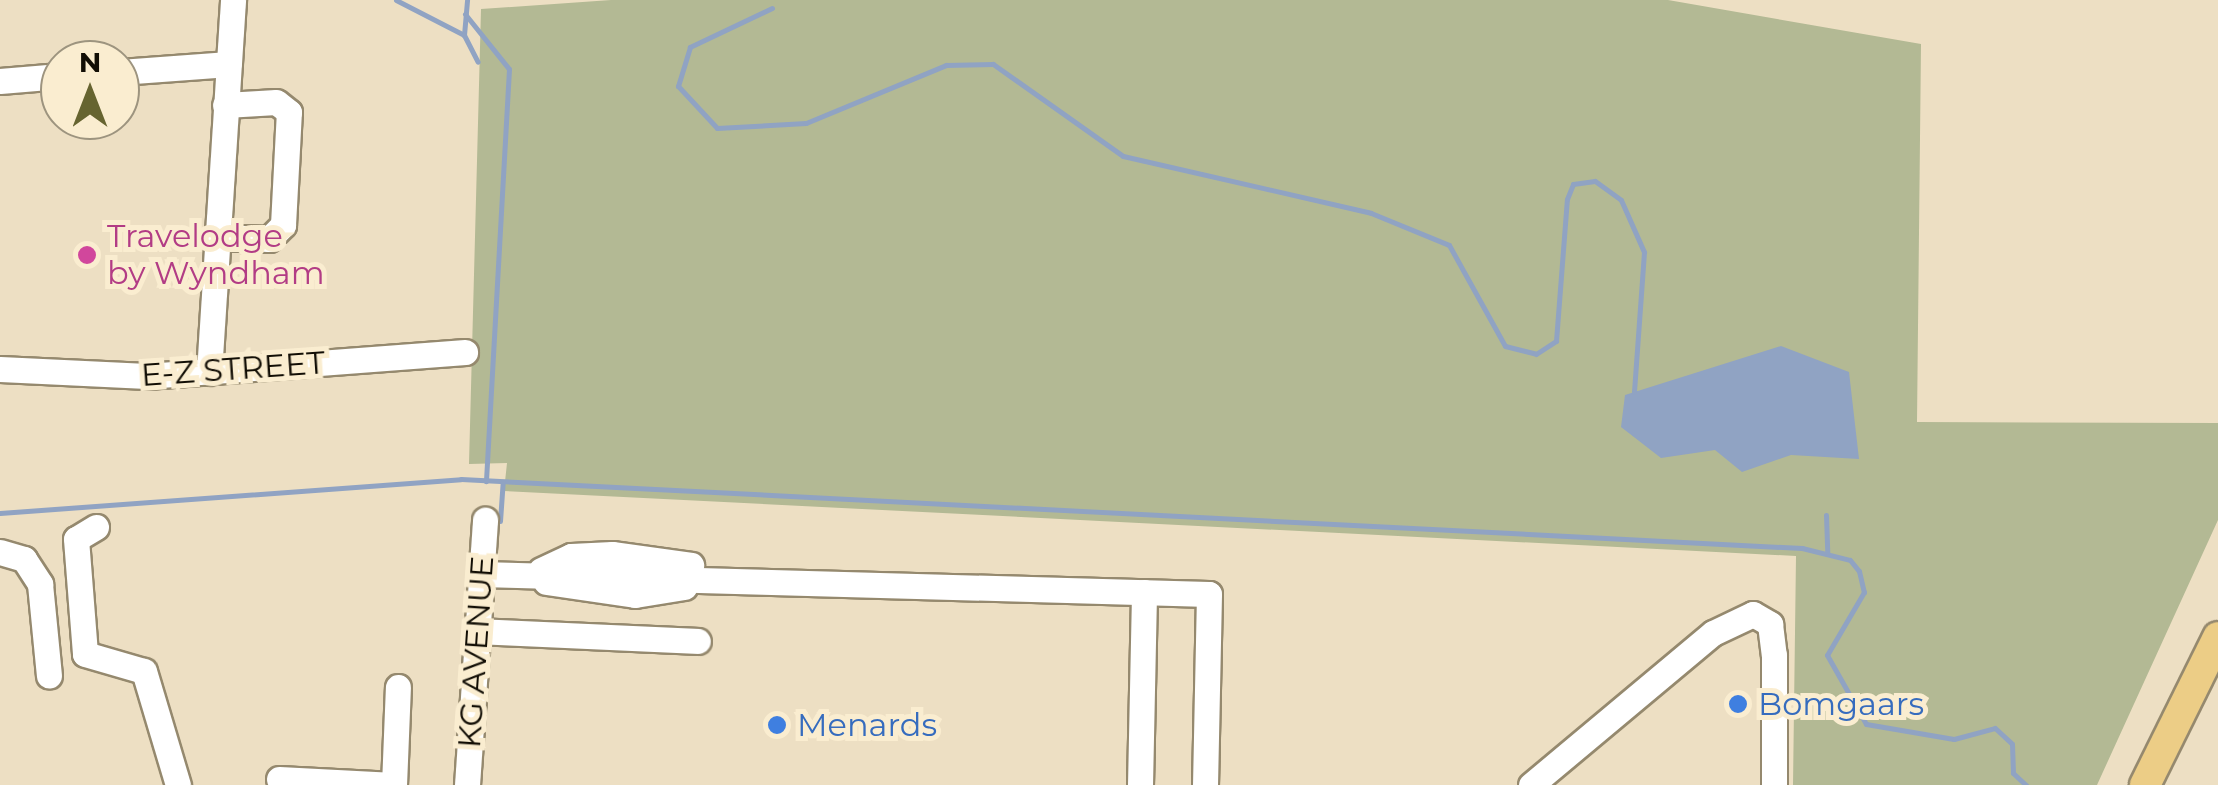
<!DOCTYPE html>
<style>
body{margin:0}
#map{position:relative;width:2218px;height:785px;overflow:hidden;background:#eddfc3;font-family:Montserrat,sans-serif}
div>[style]{position:absolute}
[style*='--x']{left:calc(var(--x)*1px);top:calc(var(--y)*1px);width:calc(var(--w)*1px);rotate:calc(var(--a)*1deg)}
.green>*{inset:0;background:#b3b994}
.water>*{inset:0;background:#90a3c3}
.stream>*{height:5px;margin:-2.5px;padding:0 2.5px;transform-origin:2.5px;border-radius:2.5px;background:#90a3c3}
.roads{filter:drop-shadow(2px 0 #95896e) drop-shadow(-2px 0 #95896e) drop-shadow(0 2px #95896e) drop-shadow(0 -2px #95896e)}
.minor>*{height:25px;margin:-12.5px;padding:0 12.5px;transform-origin:12.5px;border-radius:12.5px;background:#fff}
.major>*{height:30px;margin:-15px;padding:0 15px;transform-origin:15px;border-radius:15px;background:#eccd86}
.dots>*{width:28px;height:28px;translate:-50% -50%;box-sizing:border-box;border:5px solid #faedd0;border-radius:50%}
span{translate:-50% -50%;white-space:nowrap;text-align:center;line-height:1.15;-webkit-text-stroke:10px #faedd0;paint-order:stroke}
.hotel-label{font-size:32px;color:#b23c85}
.left{translate:0 -50%;text-align:left}
.street-label{font-size:32px;color:#120e05}
.shop-label{font-size:32px;color:#366cbe}
.north{position:absolute;left:40px;top:40px;width:100px;height:100px;box-sizing:border-box;background:#faedd0;border:2px solid #9d947f;border-radius:50%;rotate:0deg;font-size:28px;font-weight:700;line-height:40px;text-align:center;color:#120e05}
.north::after{content:'';display:block;margin:auto;width:35px;height:45px;background:#666430;clip-path:polygon(50% 0,100% 100%,50% 72%,0 100%)}
</style>
<div id="map">
<div class="green">
<div style="clip-path:polygon(611px 0,1668px 0,1921px 44px,1917px 422px,2218px 423px,2218px 520px,2097px 785px,1793px 785px,1796px 556px,504px 491px,507px 463px,469px 464px,481px 9px)"></div>
</div>
<div class="water">
<div style="clip-path:polygon(1781px 346px,1849px 372px,1859px 459px,1791px 455px,1742px 472px,1715px 450px,1661px 458px,1621px 427px,1625px 395px)"></div>
</div>
<div class="stream">
<div style="--x:396;--y:0;--w:76;--a:27.2"></div>
<div style="--x:464;--y:35;--w:35;--a:-85"></div>
<div style="--x:772;--y:8;--w:91;--a:154.6"></div>
<div style="--x:690;--y:47;--w:41;--a:107.1"></div>
<div style="--x:678;--y:86;--w:57;--a:47.1"></div>
<div style="--x:717;--y:128;--w:89;--a:-3.2"></div>
<div style="--x:806;--y:123;--w:152;--a:-22.5"></div>
<div style="--x:946;--y:65;--w:47;--a:-1.2"></div>
<div style="--x:993;--y:64;--w:159;--a:35.3"></div>
<div style="--x:1123;--y:156;--w:254;--a:12.9"></div>
<div style="--x:1371;--y:213;--w:84;--a:22.3"></div>
<div style="--x:1449;--y:245;--w:115;--a:61"></div>
<div style="--x:1505;--y:346;--w:32;--a:14"></div>
<div style="--x:1536;--y:354;--w:24;--a:-33"></div>
<div style="--x:1556;--y:341;--w:142;--a:-85.6"></div>
<div style="--x:1567;--y:199;--w:16;--a:-68"></div>
<div style="--x:1573;--y:184;--w:22;--a:-8"></div>
<div style="--x:1595;--y:181;--w:32;--a:36"></div>
<div style="--x:1621;--y:200;--w:57;--a:66.1"></div>
<div style="--x:1644;--y:252;--w:140;--a:94.1"></div>
<div style="--x:465;--y:14;--w:70;--a:51.3"></div>
<div style="--x:509;--y:69;--w:413;--a:93.2"></div>
<div style="--x:464;--y:35;--w:30;--a:63"></div>
<div style="--x:0;--y:513;--w:462;--a:-4.2"></div>
<div style="--x:461;--y:479;--w:1343;--a:2.95"></div>
<div style="--x:1802;--y:548;--w:49;--a:14"></div>
<div style="--x:1850;--y:560;--w:14;--a:51"></div>
<div style="--x:1859;--y:571;--w:22;--a:77"></div>
<div style="--x:1864;--y:592;--w:73;--a:120.4"></div>
<div style="--x:1827;--y:655;--w:79;--a:60.5"></div>
<div style="--x:1866;--y:724;--w:89;--a:9.7"></div>
<div style="--x:1954;--y:739;--w:42;--a:-15"></div>
<div style="--x:1995;--y:728;--w:23;--a:43"></div>
<div style="--x:2012;--y:744;--w:29;--a:88"></div>
<div style="--x:2013;--y:773;--w:18;--a:43"></div>
<div style="--x:1826;--y:515;--w:37;--a:88"></div>
<div style="--x:500;--y:521;--w:39;--a:-86"></div>
</div>
<div class="roads">
<div class="minor">
<div style="--x:120;--y:72;--w:109;--a:-4.2"></div>
<div style="--x:0;--y:81;--w:60;--a:-4.8"></div>
<div style="--x:215;--y:237;--w:54;--a:2.1"></div>
<div style="--x:269;--y:239;--w:20;--a:-45"></div>
<div style="--x:283;--y:225;--w:113;--a:-87"></div>
<div style="--x:289;--y:112;--w:16;--a:-142"></div>
<div style="--x:276;--y:102;--w:51;--a:176.6"></div>
<div style="--x:0;--y:369;--w:147;--a:2.7"></div>
<div style="--x:147;--y:376;--w:319;--a:-4.3"></div>
<div style="--x:209;--y:372;--w:373;--a:-86.3"></div>
<div style="--x:96;--y:527;--w:23;--a:149"></div>
<div style="--x:76;--y:539;--w:115;--a:85.5"></div>
<div style="--x:85;--y:654;--w:61;--a:16.1"></div>
<div style="--x:144;--y:671;--w:119;--a:73.4"></div>
<div style="--x:0;--y:552;--w:25;--a:16"></div>
<div style="--x:24;--y:559;--w:30;--a:57"></div>
<div style="--x:40;--y:584;--w:92;--a:84.4"></div>
<div style="--x:541;--y:570;--w:33;--a:-25"></div>
<div style="--x:571;--y:556;--w:41;--a:-2.8"></div>
<div style="--x:612;--y:554;--w:80;--a:7.9"></div>
<div style="--x:481;--y:574;--w:728;--a:1.57"></div>
<div style="--x:1209;--y:594;--w:191;--a:91.2"></div>
<div style="--x:546;--y:582;--w:90;--a:8.3"></div>
<div style="--x:635;--y:595;--w:50;--a:-9.3"></div>
<div style="--x:477;--y:631;--w:221;--a:2.6"></div>
<div style="--x:279;--y:779;--w:115;--a:3"></div>
<div style="--x:394;--y:785;--w:98;--a:-87.7"></div>
<div style="--x:467;--y:785;--w:266;--a:-86.1"></div>
<div style="--x:1140;--y:785;--w:193;--a:-88.8"></div>
<div style="--x:1531;--y:785;--w:237;--a:-39.9"></div>
<div style="--x:1713;--y:633;--w:44;--a:-25.4"></div>
<div style="--x:1753;--y:614;--w:20;--a:30"></div>
<div style="--x:1770;--y:624;--w:31;--a:83"></div>
<div style="--x:1774;--y:655;--w:130;--a:90"></div>
</div>
<div class="major">
<div style="--x:2145;--y:785;--w:165;--a:-63.7"></div>
</div>
</div>
<div class="dots">
<div style="left:87px;top:255px;background:#d1479c"></div>
<div style="left:1738px;top:704px;background:#3f7fe0"></div>
<div style="left:777px;top:725px;background:#3f7fe0"></div>
</div>
<div class="hotel-label">
<span class="left" style="left:107px;top:255px">Travelodge<br>by Wyndham</span>
</div>
<div class="street-label">
<span style="left:233px;top:369px;rotate:-4deg">E-Z STREET</span>
<span style="left:476px;top:652px;rotate:-86deg">KG AVENUE</span>
</div>
<div class="shop-label">
<span class="left" style="left:1758px;top:704px">Bomgaars</span>
<span class="left" style="left:797px;top:725px">Menards</span>
</div>
<div class="north">N</div>
</div>
